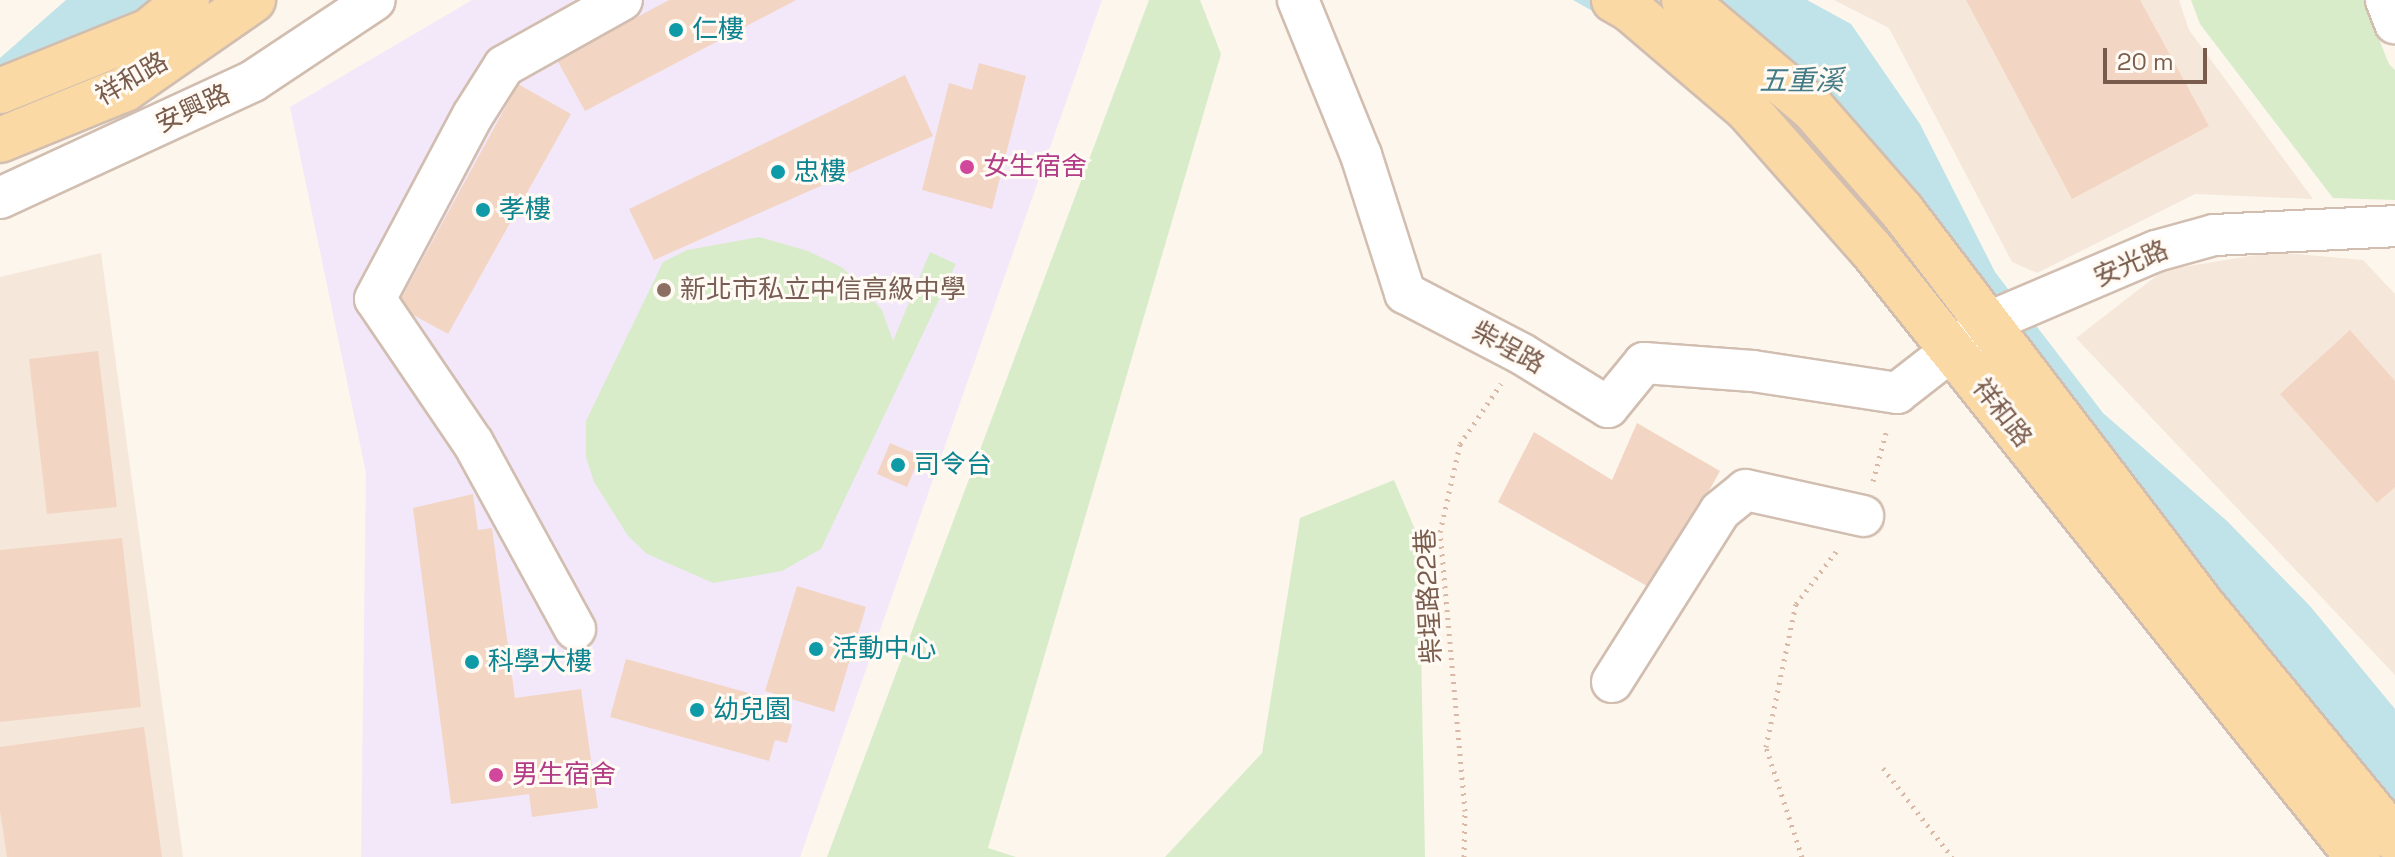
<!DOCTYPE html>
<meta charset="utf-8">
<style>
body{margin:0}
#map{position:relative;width:2395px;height:857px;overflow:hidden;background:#fdf6ec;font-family:"Space Grotesk","Noto Sans TC",sans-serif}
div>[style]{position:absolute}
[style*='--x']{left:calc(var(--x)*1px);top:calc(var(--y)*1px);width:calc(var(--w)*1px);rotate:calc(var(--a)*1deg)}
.residential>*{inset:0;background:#f5e8da}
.education>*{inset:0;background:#f3e8fa}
.green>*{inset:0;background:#d8ecc9}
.water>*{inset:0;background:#bfe3e8}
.building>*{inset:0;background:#f3d5c3}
.path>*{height:5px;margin-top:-2.5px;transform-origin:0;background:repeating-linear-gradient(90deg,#d9b8a5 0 2px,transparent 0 8px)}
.roads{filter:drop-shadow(2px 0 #d1beb0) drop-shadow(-2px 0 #d1beb0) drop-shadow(0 2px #d1beb0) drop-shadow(0 -2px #d1beb0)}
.minor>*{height:40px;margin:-20px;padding:0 20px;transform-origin:20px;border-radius:20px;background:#fff}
.major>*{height:44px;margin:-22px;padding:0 22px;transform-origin:22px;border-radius:22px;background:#fbd9a5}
.dots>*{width:22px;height:22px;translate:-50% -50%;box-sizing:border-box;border:4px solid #fffaf3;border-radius:50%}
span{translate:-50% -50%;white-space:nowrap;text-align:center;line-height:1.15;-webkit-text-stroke:6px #fffaf3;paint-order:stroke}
.culture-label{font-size:26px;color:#0d838f}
.left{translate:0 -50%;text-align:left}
.street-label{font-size:26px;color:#7a5c4d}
.hotel-label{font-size:26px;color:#b23c85}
.education-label{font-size:26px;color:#785e54}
.water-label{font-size:28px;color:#437c86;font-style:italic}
.scale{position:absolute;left:2103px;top:48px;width:104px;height:36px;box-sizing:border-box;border:4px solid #7a5c4d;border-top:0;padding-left:10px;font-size:24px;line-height:28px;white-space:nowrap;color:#7a5c4d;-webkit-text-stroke:6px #fffaf3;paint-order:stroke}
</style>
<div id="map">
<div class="residential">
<div style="clip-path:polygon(1834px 0,2179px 0,2189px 30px,2313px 199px,2195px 194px,2037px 273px,2012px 262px,1889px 28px)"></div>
<div style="clip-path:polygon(2275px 252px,2363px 260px,2395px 294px,2395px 675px,2076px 338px,2164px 270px)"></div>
<div style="clip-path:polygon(101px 253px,183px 857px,0 857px,0 277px)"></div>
</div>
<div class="education">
<div style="clip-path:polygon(472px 0,1102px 0,800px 857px,361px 857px,366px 473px,290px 107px)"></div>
</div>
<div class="green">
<div style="clip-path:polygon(1149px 0,1200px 0,1221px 54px,988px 848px,1016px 857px,827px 857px)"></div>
<div style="clip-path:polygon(2191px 0,2363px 0,2389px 64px,2395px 70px,2395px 200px,2333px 198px,2200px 24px)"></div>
<div style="clip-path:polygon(759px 237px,808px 251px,843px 268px,882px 310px,893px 341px,930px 252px,956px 264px,821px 549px,782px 571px,713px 583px,647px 554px,628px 536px,594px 482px,586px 457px,586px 421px,663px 262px,687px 250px)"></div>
<div style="clip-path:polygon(1394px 480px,1419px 539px,1425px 857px,1165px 857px,1262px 753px,1300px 518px)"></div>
</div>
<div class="water">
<div style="clip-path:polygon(66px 0,209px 0,32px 150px,0 164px,0 58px)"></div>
<div style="clip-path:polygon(1573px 0,1807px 0,1851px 24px,1920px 124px,1995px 272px,2103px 413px,2227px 521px,2310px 606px,2395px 709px,2395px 857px,2344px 857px,2231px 709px,1693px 68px)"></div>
</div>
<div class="building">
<div style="clip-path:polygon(669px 0,796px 0,585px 111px,557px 60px)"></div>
<div style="clip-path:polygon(1966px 0,2140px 0,2209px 126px,2072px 199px)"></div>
<div style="clip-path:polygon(979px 63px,1026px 76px,992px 209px,922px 190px,949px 83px,972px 90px)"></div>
<div style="clip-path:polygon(905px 75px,933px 136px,654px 260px,629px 209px)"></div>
<div style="clip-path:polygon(518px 84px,571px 114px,448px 334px,397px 306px)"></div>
<div style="clip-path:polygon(2350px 330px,2395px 381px,2395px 487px,2377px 503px,2280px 394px)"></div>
<div style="clip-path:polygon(98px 351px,117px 507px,47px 514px,29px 359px)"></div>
<div style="clip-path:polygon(1637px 423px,1720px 471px,1654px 590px,1498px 502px,1534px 432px,1612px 480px)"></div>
<div style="clip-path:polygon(890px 443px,920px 456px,907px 487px,877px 474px)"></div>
<div style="clip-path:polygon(473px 494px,478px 530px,492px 528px,515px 698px,581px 689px,598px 808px,532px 817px,529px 794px,451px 804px,413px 508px)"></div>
<div style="clip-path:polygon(122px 538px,141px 707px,0 722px,0 550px)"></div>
<div style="clip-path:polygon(797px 586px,866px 607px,834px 712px,765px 691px)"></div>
<div style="clip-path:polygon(626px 659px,785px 703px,779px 721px,792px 725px,787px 743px,775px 740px,769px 761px,610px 717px)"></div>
<div style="clip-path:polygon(144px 727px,162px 857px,7px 857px,0 811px,0 747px)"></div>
</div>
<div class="path">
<div style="--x:1873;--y:481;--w:54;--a:-74.9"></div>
<div style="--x:1883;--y:768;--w:113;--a:52.2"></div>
<div style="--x:1464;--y:857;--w:46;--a:-88.8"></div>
<div style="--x:1465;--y:811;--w:280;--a:-95.1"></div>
<div style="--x:1440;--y:532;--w:90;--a:-77.2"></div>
<div style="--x:1460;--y:444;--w:73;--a:-55.7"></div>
<div style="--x:1802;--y:857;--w:116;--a:-108.1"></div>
<div style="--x:1766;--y:747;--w:146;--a:-78.2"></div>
<div style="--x:1796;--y:604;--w:69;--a:-52.6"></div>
</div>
<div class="roads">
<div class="minor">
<div style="--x:1298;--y:0;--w:167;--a:67.9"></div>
<div style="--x:1361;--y:155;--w:145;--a:72.3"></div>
<div style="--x:1405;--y:293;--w:132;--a:27.5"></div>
<div style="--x:1522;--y:354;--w:101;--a:31.6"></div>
<div style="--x:1608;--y:407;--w:57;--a:-50.7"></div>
<div style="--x:1644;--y:363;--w:109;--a:4.2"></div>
<div style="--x:1753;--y:371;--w:146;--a:8.7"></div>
<div style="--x:1897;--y:393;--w:114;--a:-37.9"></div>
<div style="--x:1987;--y:323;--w:184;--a:-23.1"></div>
<div style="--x:2156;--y:251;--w:60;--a:-15.4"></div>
<div style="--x:2214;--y:235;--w:181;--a:-2.8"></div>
<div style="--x:2386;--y:0;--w:25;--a:69"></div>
<div style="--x:0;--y:198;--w:279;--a:-24.8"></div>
<div style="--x:253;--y:81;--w:146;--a:-33.6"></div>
<div style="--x:575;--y:629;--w:212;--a:-118.7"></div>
<div style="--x:473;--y:443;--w:174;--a:-124.2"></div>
<div style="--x:375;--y:299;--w:208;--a:-62"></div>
<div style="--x:473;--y:115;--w:58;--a:-57.7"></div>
<div style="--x:504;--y:66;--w:135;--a:-29.2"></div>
<div style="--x:1612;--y:682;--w:202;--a:-57.7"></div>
<div style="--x:1720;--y:511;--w:33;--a:-39"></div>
<div style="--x:1746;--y:490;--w:120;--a:12.5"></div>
</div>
<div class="major">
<div style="--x:1614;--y:0;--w:20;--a:30"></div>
<div style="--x:1631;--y:10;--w:153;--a:40.5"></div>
<div style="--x:1747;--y:109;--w:187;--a:48.5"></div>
<div style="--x:1871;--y:249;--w:779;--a:51.31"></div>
<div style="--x:1684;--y:0;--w:169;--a:40.2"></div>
<div style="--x:1813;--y:109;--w:135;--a:48.9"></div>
<div style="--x:1902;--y:211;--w:489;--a:52.7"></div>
<div style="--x:2198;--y:600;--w:310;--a:50.5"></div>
<div style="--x:0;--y:91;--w:161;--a:-21.9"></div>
<div style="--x:149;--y:31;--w:49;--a:-39.2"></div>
<div style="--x:0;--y:140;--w:135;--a:-22.2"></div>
<div style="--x:125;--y:89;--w:156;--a:-34.8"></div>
</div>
</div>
<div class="dots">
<div style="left:676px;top:30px;background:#0f9aa8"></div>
<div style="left:967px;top:167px;background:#d1479c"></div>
<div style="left:778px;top:172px;background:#0f9aa8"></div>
<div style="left:483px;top:210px;background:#0f9aa8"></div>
<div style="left:664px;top:290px;background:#8d6e63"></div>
<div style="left:898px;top:465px;background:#0f9aa8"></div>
<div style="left:816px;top:649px;background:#0f9aa8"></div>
<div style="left:472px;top:662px;background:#0f9aa8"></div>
<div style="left:697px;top:710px;background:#0f9aa8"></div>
<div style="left:496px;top:775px;background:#d1479c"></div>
</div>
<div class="culture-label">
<span class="left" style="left:692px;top:30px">仁樓</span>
<span class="left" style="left:794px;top:172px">忠樓</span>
<span class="left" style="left:499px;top:210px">孝樓</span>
<span class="left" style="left:914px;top:465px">司令台</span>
<span class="left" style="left:832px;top:649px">活動中心</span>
<span class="left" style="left:488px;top:662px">科學大樓</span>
<span class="left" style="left:713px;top:710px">幼兒園</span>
</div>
<div class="street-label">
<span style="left:132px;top:79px;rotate:-30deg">祥和路</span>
<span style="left:193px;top:109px;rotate:-25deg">安興路</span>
<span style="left:2131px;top:264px;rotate:-23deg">安光路</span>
<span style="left:1508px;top:348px;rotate:29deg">柴埕路</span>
<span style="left:2002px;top:413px;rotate:52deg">祥和路</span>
<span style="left:1429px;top:596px;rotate:-93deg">柴埕路22巷</span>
</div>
<div class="hotel-label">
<span class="left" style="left:983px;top:167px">女生宿舍</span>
<span class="left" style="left:512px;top:775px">男生宿舍</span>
</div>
<div class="education-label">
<span class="left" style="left:680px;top:290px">新北市私立中信高級中學</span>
</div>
<div class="water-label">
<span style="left:1801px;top:80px">五重溪</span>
</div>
<div class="scale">20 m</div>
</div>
